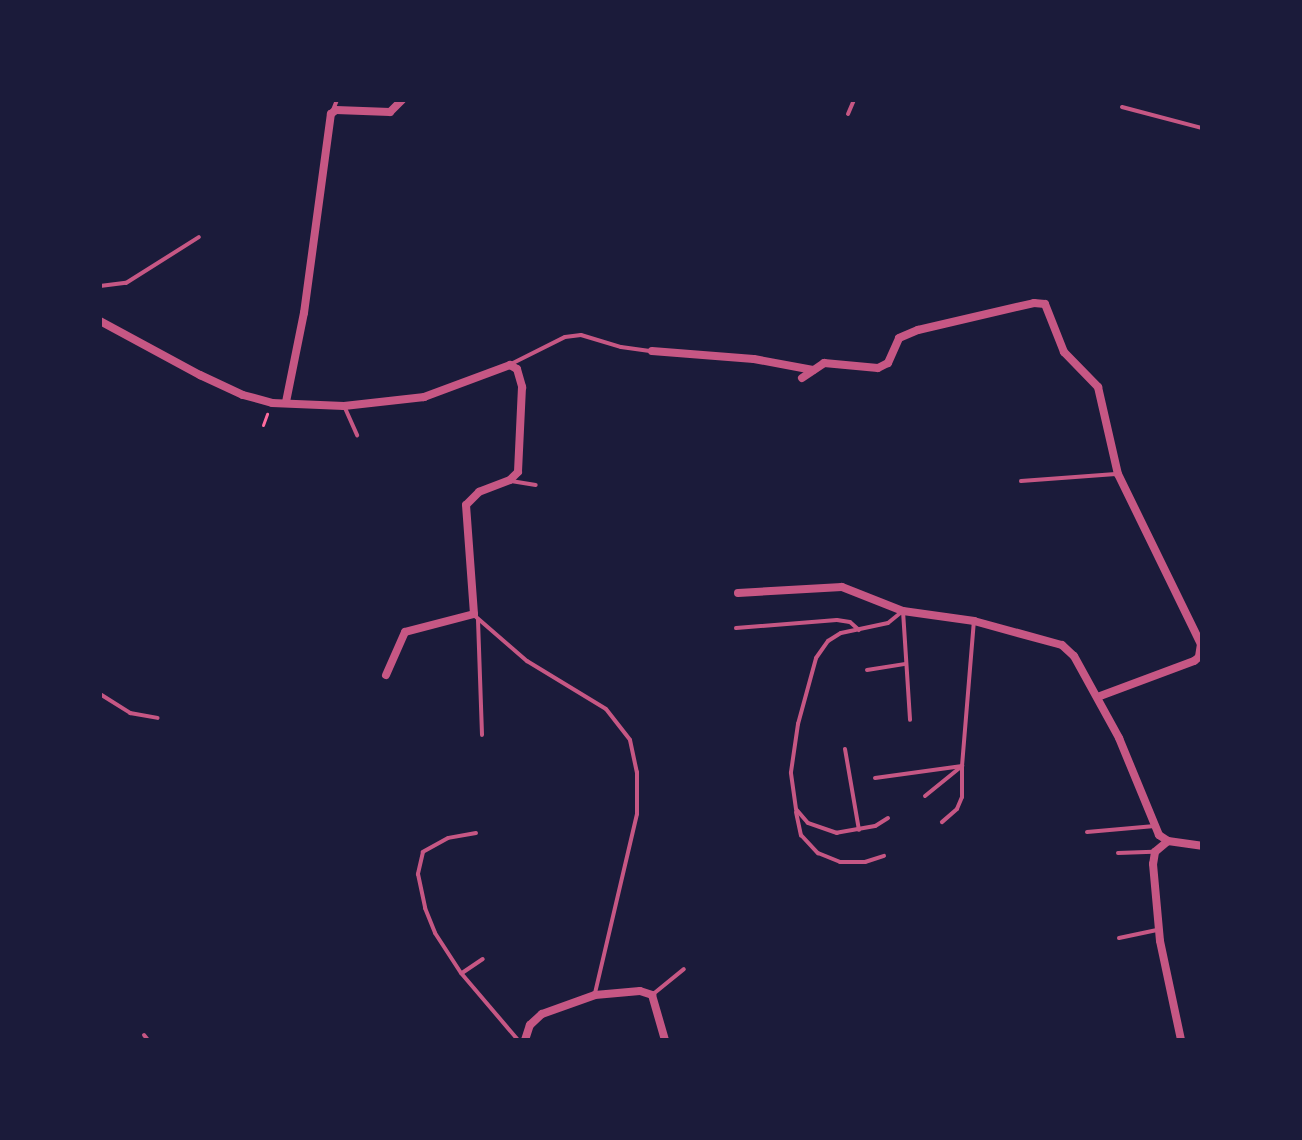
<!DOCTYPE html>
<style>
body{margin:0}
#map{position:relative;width:1302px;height:1140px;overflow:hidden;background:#1b1b3a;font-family:Jost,sans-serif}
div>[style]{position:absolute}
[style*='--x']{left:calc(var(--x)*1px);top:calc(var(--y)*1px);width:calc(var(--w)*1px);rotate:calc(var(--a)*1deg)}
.path>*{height:3px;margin:-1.5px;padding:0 1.5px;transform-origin:1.5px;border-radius:1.5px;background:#ff6b9d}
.service>*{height:4px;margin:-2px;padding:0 2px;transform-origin:2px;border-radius:2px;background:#c65784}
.minor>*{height:8px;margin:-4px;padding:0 4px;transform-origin:4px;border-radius:4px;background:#c65784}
span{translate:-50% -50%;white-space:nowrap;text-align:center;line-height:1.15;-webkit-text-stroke:7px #1b1b3a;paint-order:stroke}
.frame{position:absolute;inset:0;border:102px solid #1b1b3a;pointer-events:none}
</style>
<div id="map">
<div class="path">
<div style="--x:263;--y:425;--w:12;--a:-70"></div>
</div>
<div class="service">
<div style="--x:1122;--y:107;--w:83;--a:14.7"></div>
<div style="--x:333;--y:110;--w:11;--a:-68"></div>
<div style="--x:848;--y:114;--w:15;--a:-67"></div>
<div style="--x:100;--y:286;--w:26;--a:-7"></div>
<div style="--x:126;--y:283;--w:86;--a:-32.2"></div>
<div style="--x:511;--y:364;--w:60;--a:-26.6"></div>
<div style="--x:565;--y:337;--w:16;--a:-7"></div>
<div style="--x:581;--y:335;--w:42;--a:16.7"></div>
<div style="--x:621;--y:347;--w:29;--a:8"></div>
<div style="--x:345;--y:408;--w:30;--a:66"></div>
<div style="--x:511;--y:481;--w:25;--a:9"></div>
<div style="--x:1021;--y:481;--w:95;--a:-4.2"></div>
<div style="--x:903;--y:611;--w:109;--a:86.3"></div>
<div style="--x:475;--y:616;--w:69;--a:40.9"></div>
<div style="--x:527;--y:661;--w:92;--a:31.3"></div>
<div style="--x:606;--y:709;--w:39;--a:52"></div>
<div style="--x:630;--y:740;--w:33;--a:78"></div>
<div style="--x:637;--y:772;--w:42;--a:90"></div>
<div style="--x:637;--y:814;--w:184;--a:103.2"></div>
<div style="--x:478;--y:620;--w:115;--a:88"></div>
<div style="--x:736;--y:628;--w:101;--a:-4.5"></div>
<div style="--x:837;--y:620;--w:13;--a:9"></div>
<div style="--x:850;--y:622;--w:12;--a:42"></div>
<div style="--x:867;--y:670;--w:39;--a:-9"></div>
<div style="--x:100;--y:694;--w:36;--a:32"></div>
<div style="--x:130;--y:713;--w:28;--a:10"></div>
<div style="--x:845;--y:749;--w:82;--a:80.2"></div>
<div style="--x:875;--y:778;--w:88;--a:-7.9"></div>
<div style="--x:962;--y:766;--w:31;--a:90"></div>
<div style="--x:962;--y:797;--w:13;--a:113"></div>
<div style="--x:957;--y:809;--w:20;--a:139"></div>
<div style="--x:925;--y:796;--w:48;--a:-39"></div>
<div style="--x:962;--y:766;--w:145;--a:-85.3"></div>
<div style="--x:796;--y:812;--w:24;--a:78"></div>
<div style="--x:801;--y:835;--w:25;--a:47"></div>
<div style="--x:818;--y:853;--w:24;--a:22"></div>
<div style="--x:840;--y:862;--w:25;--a:0"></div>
<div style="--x:865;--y:862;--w:20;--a:-18"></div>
<div style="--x:888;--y:818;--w:15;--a:148"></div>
<div style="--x:875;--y:826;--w:39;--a:170"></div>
<div style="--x:837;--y:833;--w:31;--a:-161"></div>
<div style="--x:808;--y:823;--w:18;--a:-131"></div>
<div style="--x:796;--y:809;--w:37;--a:-98"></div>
<div style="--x:791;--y:772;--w:49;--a:-81.7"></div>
<div style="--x:798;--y:724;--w:68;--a:-74.7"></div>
<div style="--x:816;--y:658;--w:21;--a:-55"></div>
<div style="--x:828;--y:641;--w:15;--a:-32"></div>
<div style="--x:841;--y:633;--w:48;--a:-12"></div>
<div style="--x:888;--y:623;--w:19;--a:-39"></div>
<div style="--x:1087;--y:832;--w:68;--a:-5"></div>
<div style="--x:476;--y:833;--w:28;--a:170"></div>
<div style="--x:448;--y:838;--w:29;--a:151"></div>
<div style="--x:423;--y:852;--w:23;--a:103"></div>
<div style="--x:418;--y:874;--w:35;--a:78"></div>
<div style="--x:425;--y:908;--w:27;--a:68"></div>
<div style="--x:435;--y:933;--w:48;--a:57"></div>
<div style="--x:461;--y:973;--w:88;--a:49.6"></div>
<div style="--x:1118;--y:853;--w:35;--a:-2"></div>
<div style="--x:1119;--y:938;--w:40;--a:-12"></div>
<div style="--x:462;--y:973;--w:25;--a:-34"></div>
<div style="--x:652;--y:995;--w:41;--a:-39.1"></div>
<div style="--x:144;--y:1035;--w:6;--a:51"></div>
</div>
<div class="minor">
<div style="--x:100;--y:321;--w:114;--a:28.4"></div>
<div style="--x:200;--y:375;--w:47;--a:24.9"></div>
<div style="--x:243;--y:395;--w:30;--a:15"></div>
<div style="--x:272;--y:403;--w:72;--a:2.4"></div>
<div style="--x:344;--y:406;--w:81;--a:-6.4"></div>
<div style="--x:424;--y:397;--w:92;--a:-20.4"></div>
<div style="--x:510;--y:365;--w:8;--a:30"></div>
<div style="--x:517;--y:369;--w:19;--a:74"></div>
<div style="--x:522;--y:387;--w:85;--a:92.7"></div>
<div style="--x:518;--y:472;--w:11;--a:135"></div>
<div style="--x:510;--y:480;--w:33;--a:159"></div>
<div style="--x:479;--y:492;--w:18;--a:135"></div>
<div style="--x:466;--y:505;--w:109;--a:85.8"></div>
<div style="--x:474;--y:614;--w:71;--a:165.4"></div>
<div style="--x:405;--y:632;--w:47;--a:113.8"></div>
<div style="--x:652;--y:351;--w:102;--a:4.5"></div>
<div style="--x:754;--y:359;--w:60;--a:10.6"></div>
<div style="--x:802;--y:378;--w:27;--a:-34"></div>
<div style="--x:824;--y:363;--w:54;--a:5.3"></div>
<div style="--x:878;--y:368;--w:11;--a:-27"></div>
<div style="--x:888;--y:363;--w:27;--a:-66"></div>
<div style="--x:899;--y:338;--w:21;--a:-23"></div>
<div style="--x:918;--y:330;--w:119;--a:-13.1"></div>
<div style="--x:1034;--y:303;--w:11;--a:5"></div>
<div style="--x:1045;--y:304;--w:52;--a:68.4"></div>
<div style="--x:1064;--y:352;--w:49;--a:45.8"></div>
<div style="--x:1098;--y:387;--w:89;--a:77.1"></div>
<div style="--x:1118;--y:474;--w:189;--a:64"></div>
<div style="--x:1201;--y:644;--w:13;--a:99"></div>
<div style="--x:1199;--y:657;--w:6;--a:141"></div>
<div style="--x:1194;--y:661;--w:103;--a:159.6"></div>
<div style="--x:286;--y:402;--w:91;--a:-78.6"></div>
<div style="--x:304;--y:313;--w:201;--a:-82.3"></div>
<div style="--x:331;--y:114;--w:6;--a:-39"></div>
<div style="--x:336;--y:110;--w:54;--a:2.1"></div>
<div style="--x:390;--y:112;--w:17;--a:-45"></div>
<div style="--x:738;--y:593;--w:104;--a:-3.3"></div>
<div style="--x:842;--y:587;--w:66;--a:21.5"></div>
<div style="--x:903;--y:611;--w:72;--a:8"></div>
<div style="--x:974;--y:621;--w:91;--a:15.3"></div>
<div style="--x:1062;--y:645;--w:16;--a:43"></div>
<div style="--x:1074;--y:656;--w:94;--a:61.2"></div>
<div style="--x:1119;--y:738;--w:105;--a:67.6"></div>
<div style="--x:1159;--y:835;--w:11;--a:34"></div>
<div style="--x:1168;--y:841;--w:34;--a:8"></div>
<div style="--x:1168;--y:841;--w:17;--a:140"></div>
<div style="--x:1155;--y:852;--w:12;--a:99"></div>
<div style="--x:1153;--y:864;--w:77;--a:84.8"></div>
<div style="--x:1160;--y:941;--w:101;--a:78"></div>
<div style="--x:525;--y:1040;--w:16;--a:-72"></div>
<div style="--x:530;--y:1025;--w:16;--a:-43"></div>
<div style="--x:542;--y:1014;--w:56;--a:-19.7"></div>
<div style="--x:595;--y:995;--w:45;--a:-5.1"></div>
<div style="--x:640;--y:991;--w:13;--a:18"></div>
<div style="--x:652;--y:995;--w:47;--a:73.9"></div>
</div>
<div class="frame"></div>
</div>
